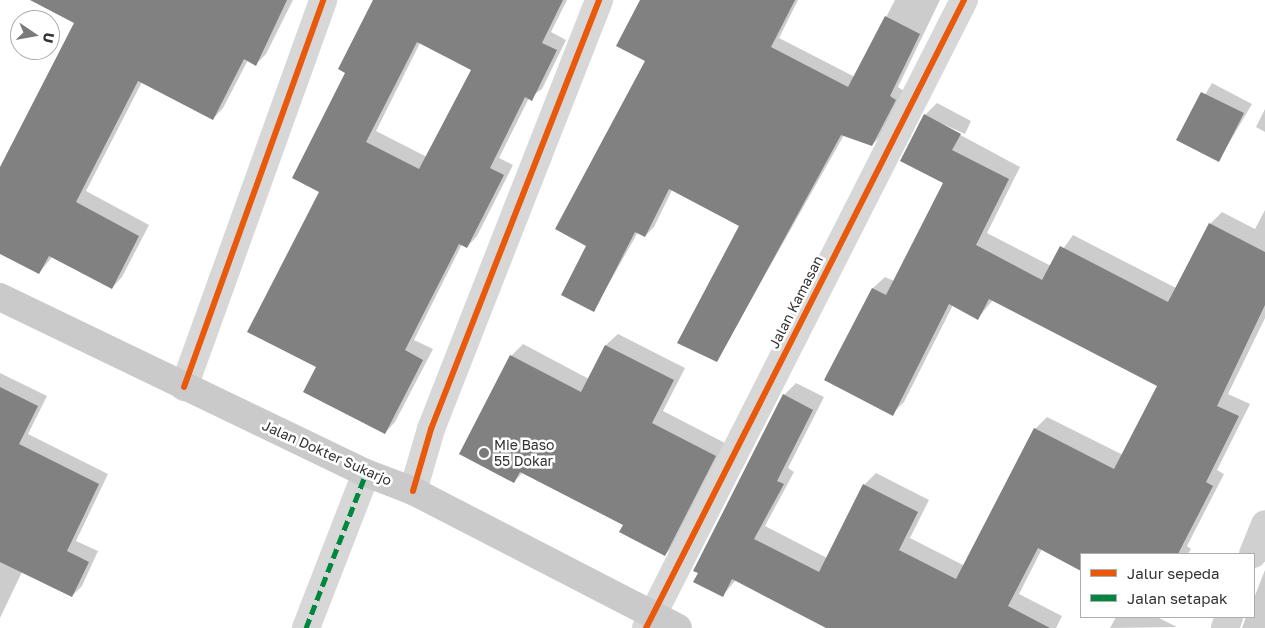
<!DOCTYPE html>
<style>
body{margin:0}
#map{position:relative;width:1265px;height:628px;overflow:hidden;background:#fff;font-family:"Golos Text",sans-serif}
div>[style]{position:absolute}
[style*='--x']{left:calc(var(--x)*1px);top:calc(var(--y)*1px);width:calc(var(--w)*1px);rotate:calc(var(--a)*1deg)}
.shadow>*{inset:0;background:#0003}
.building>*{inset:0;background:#818181}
.street>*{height:28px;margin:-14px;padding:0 14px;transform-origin:14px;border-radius:14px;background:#d7d7d7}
.secondary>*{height:28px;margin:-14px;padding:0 14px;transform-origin:14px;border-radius:14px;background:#d0d0d0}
.primary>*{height:28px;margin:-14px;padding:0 14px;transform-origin:14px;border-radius:14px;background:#cacaca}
.quiet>*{height:5px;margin-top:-2.5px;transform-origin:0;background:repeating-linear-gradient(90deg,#00873e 0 10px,transparent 0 15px)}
.cycleway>*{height:6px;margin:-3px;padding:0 3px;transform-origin:3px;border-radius:3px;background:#e8590c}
.dots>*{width:14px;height:14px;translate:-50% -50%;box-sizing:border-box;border:2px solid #fff;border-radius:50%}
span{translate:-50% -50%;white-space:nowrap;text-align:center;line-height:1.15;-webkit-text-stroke:5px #fff;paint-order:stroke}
.street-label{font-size:14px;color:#333}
.poi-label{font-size:14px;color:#333}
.left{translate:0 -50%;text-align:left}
.legend{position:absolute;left:1080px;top:553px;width:175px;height:65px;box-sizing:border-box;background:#fff;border:1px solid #adadad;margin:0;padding:6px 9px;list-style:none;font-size:15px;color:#333}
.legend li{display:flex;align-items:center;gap:10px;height:25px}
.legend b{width:25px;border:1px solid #adadad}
.north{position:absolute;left:10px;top:10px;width:50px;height:50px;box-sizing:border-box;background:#fff;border:1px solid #adadad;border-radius:50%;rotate:102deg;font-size:14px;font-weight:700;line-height:20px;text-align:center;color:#333}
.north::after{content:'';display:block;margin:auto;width:18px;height:22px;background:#7a7a7a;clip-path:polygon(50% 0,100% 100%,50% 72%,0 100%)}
</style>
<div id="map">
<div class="shadow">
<div style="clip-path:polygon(38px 0,293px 0,266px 54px,256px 64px,248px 60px,223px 108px,213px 119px,142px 82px,86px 191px,149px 225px,122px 277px,112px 288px,53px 256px,39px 273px,0 253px,0 170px,76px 22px)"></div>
<div style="clip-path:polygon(evenodd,375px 0,567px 0,551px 32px,566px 40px,542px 89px,529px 98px,499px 158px,513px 165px,477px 236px,467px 247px,462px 244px,414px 340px,433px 349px,395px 422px,385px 433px,317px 366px,321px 192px,347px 72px,375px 0,420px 43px,472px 69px,427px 157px,376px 131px,420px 43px)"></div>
<div style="clip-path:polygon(643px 0,798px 0,779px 38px,855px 77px,895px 0,940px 0,898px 87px,904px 91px,881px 136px,872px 145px,844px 135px,717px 360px,741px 225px,672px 190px,654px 227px,645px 236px,638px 232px,594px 310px,588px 245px,647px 60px)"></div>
<div style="clip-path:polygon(1212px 83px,1252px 104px,1219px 160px,1178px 140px)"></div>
<div style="clip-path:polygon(937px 103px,971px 121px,965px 134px,927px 117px,1020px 167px,987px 233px,1051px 266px,1073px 235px,1176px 288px,1210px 224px,1222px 212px,1255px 229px,1265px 210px,1265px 318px,1228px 394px,1250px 404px,1217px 470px,1224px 474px,1187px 546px,1191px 549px,1188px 554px,1081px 554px,1081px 569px,1042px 549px,1019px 594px,1062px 616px,1056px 628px,829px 628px,736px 580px,723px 595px,784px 395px,796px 383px,824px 397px,788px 468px,794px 472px,765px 526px,827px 558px,864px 485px,876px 473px,929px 500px,910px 538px,965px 566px,1035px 429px,1047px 417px,1123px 455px,1159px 385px,993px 300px,978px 318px,953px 305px,904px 402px,892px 414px,826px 379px,873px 288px,885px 277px,894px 281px,944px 183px,925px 115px)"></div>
<div style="clip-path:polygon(1265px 109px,1265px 132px,1256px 127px)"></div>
<div style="clip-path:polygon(618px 334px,685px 368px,663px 411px,727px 444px,676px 543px,665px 555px,624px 524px,523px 472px,514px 482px,511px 356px,523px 344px,589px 379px,606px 345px)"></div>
<div style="clip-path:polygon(0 373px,47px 396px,28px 434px,108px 474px,76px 541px,98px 551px,82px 586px,72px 596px,22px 572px,0 618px)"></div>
<div style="clip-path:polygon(1265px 570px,1265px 628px,1242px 628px,1246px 617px,1254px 617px,1254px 598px)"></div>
<div style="clip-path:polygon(1116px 617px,1157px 617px,1177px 627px,1110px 628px)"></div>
</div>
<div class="building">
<div style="clip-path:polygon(30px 0,287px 0,256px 66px,244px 59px,213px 120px,138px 81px,76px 202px,139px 236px,112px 289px,49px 256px,39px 274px,0 254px,0 167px,74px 23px)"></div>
<div style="clip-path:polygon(evenodd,373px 0,563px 0,542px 43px,557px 50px,532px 101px,525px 97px,490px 168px,504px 175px,467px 248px,459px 244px,405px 350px,423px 360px,385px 434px,303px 392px,316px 367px,247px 332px,319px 192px,292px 178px,345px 73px,338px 69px,373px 0,417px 42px,471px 70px,419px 169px,366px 142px,417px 42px)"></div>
<div style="clip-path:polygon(640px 0,795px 0,771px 47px,848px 87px,885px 16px,920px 34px,890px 96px,896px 100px,872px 146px,841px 135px,717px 362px,677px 343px,739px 226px,669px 189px,645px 237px,635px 232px,594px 312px,561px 295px,586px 246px,555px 229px,645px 61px,616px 46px)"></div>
<div style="clip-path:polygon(1201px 92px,1244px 113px,1219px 162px,1176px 140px)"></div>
<div style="clip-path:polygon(924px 114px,961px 134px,952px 150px,1009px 179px,976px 245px,1042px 280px,1060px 246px,1168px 302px,1209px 223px,1265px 252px,1265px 305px,1217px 406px,1239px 416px,1206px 482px,1213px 486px,1178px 554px,1081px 554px,1081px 571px,1038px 548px,1008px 606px,1050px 628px,826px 628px,732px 579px,723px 597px,693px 582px,698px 573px,693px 571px,783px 394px,813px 410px,777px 481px,784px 484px,754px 539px,819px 572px,863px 484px,918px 512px,899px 550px,956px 579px,1034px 428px,1114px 469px,1157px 386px,989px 299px,978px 320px,949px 304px,893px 416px,824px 380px,872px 288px,886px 295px,943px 183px,900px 161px)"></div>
<div style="clip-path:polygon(605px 345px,674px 380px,652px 423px,716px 456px,665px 556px,619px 532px,623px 525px,520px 472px,514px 483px,459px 454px,510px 355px,581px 392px)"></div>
<div style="clip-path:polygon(0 387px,38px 406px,19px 444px,99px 484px,67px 551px,89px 562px,72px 597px,0 562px)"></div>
</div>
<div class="street">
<div style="--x:184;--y:387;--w:411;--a:-70.2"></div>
<div style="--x:413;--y:491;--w:65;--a:-73.8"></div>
<div style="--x:431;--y:429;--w:461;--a:-68.6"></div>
<div style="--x:306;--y:628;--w:166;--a:-68.8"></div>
<div style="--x:646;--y:628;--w:704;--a:-63.14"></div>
</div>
<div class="secondary">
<div style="--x:1253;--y:554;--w:32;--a:-68"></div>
<div style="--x:1225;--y:628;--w:12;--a:-70"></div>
</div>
<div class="primary">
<div style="--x:0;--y:297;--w:406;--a:25.7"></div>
<div style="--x:366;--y:473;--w:50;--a:21"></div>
<div style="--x:413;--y:491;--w:298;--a:27.3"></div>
</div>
<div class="quiet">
<div style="--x:306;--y:628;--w:166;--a:-68.8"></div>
</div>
<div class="cycleway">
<div style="--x:184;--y:387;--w:411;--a:-70.2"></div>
<div style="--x:413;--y:491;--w:65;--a:-73.8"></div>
<div style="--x:431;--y:429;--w:461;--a:-68.6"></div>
<div style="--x:646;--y:628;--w:704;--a:-63.14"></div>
</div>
<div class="dots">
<div style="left:484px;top:453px;background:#7a7a7a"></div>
</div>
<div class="street-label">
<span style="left:796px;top:302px;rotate:-63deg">Jalan Kamasan</span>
<span style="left:327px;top:453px;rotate:24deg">Jalan Dokter Sukarjo</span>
</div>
<div class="poi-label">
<span class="left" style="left:494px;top:453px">Mie Baso<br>55 Dokar</span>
</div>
<ul class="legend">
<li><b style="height:6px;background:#e8590c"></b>Jalur sepeda</li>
<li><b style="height:6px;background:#00873e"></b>Jalan setapak</li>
</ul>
<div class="north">U</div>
</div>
